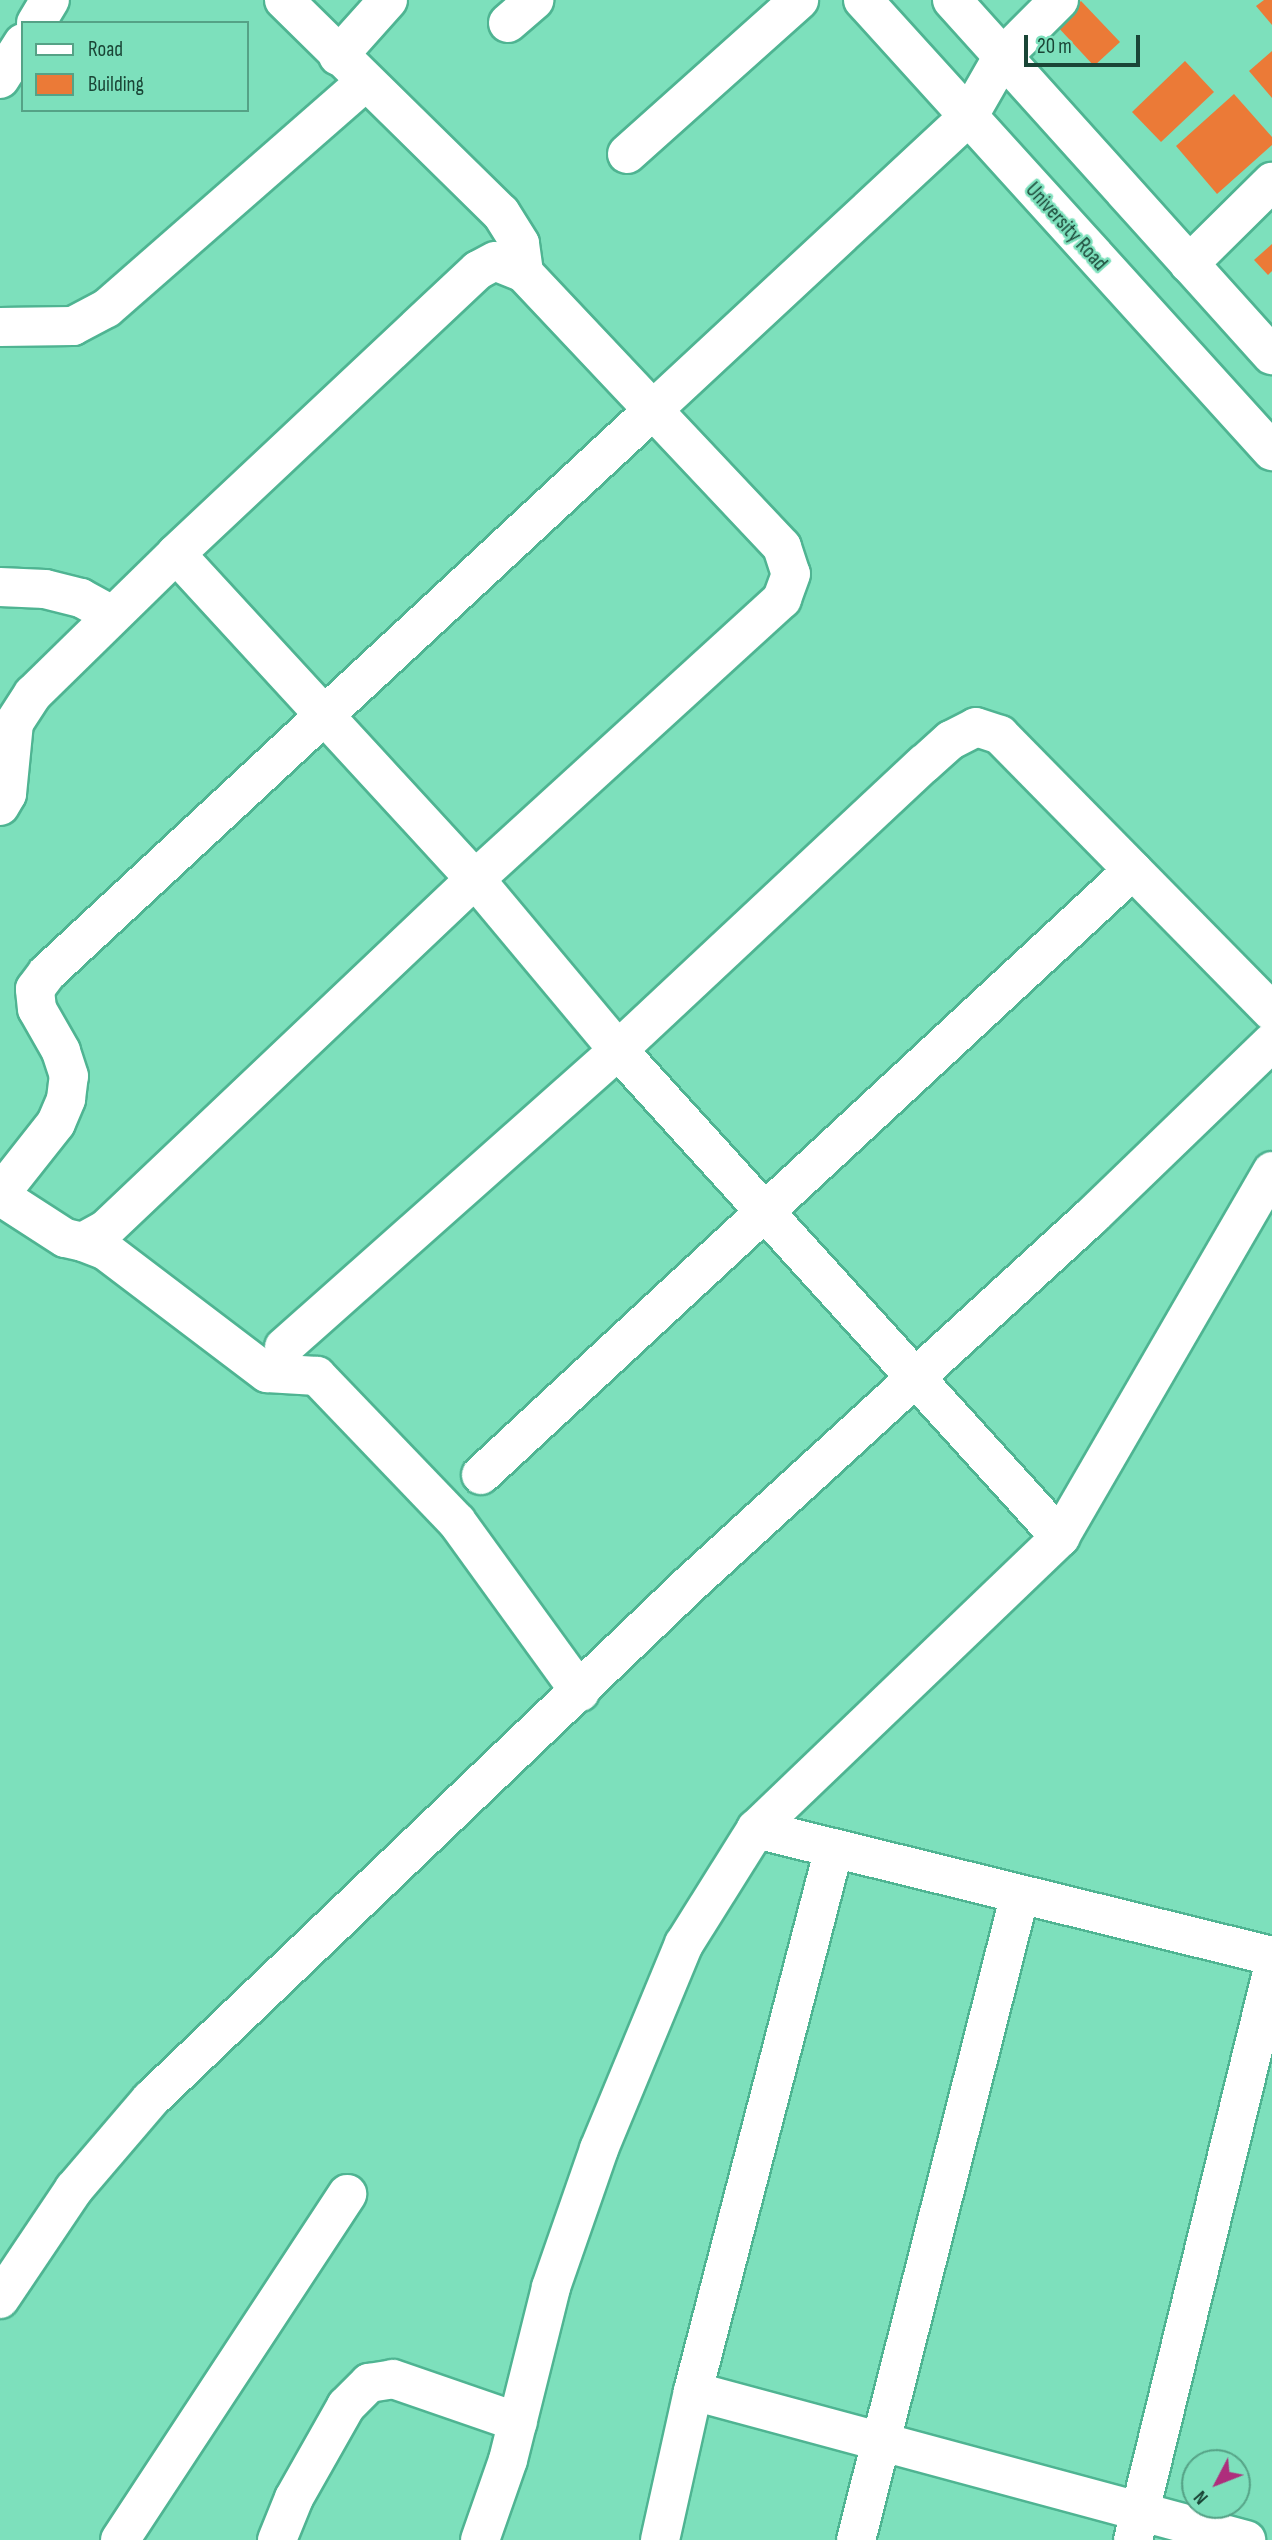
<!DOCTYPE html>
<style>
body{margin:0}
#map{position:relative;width:1272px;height:2540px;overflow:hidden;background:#7de0bc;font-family:"Sofia Sans Condensed",sans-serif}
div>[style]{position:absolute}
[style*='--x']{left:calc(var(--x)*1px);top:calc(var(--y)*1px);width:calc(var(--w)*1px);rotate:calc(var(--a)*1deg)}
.building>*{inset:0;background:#eb7a37}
.roads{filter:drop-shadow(2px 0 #4fb492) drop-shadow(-2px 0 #4fb492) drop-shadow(0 2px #4fb492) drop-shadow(0 -2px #4fb492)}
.minor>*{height:38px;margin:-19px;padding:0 19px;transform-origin:19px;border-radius:19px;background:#fff}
span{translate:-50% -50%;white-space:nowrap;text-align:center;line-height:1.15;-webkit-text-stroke:5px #7de0bc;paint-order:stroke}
.street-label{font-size:21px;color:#1a4536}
.legend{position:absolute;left:21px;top:21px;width:228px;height:91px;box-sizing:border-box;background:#7de0bc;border:2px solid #55a286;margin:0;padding:9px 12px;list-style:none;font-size:21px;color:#1a4536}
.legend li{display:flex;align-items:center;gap:14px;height:35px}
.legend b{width:35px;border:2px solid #55a286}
.north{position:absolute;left:1181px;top:2449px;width:70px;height:70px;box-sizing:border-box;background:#7de0bc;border:2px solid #55a286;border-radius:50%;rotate:228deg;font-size:19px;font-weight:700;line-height:28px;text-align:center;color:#1a4536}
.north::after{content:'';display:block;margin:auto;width:24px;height:32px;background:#ae2e7c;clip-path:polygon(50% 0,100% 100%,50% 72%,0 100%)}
.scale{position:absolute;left:1024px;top:35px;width:116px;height:32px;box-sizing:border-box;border:4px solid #1a4536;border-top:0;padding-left:9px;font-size:21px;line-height:24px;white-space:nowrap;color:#1a4536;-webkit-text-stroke:5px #7de0bc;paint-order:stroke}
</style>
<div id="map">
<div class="building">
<div style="clip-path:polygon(1264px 0,1272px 0,1272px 25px,1256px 6px)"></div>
<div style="clip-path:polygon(1081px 1px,1120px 42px,1094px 66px,1056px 25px)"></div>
<div style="clip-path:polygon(1272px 51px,1272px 98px,1249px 71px)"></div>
<div style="clip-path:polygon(1185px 61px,1214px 92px,1161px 142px,1132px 112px)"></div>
<div style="clip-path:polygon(1234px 94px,1272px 137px,1272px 145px,1217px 194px,1176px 146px)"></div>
<div style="clip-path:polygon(1272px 244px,1272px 271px,1268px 275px,1254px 260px)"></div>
</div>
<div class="roads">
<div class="minor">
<div style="--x:284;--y:0;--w:304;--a:44.5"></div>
<div style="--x:501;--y:213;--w:36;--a:58"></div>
<div style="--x:520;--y:244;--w:29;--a:82"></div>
<div style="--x:863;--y:0;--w:609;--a:47.8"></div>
<div style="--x:952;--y:0;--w:478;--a:48"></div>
<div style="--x:1059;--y:0;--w:79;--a:135"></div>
<div style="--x:1003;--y:56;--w:70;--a:119.8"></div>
<div style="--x:968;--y:117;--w:430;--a:137.1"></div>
<div style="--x:653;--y:410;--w:188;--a:-133.3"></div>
<div style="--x:524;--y:273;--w:31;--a:-158"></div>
<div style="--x:495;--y:261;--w:19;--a:152"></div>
<div style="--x:478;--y:270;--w:415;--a:136.8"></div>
<div style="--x:176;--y:554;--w:442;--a:47.4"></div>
<div style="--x:475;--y:879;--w:223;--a:50.1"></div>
<div style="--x:618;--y:1050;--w:658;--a:47.77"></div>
<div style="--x:36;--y:23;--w:27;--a:-59"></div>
<div style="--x:508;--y:23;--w:35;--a:-41"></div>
<div style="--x:338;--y:56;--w:75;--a:-48.2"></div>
<div style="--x:0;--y:79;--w:43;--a:-57.4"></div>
<div style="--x:627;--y:154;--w:231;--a:-41.8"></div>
<div style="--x:1189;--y:264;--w:117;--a:-44.7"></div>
<div style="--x:0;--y:327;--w:73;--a:-0.8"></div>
<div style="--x:73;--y:326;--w:38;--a:-28"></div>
<div style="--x:107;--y:308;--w:342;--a:-41.2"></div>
<div style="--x:0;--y:587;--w:45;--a:2.5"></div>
<div style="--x:45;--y:589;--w:37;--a:14"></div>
<div style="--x:81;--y:598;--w:35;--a:29"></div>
<div style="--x:0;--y:806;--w:14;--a:-60"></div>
<div style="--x:7;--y:794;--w:71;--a:-84.4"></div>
<div style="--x:14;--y:723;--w:35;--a:-57"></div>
<div style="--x:33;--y:694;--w:200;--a:-44.4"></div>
<div style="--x:0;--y:1194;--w:90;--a:-51.7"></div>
<div style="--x:56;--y:1123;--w:26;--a:-67"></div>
<div style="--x:66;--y:1099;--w:23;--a:-83"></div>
<div style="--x:69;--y:1076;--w:26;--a:-108"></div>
<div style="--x:61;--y:1051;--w:48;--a:-119.7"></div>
<div style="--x:37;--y:1009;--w:20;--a:-96"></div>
<div style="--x:35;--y:989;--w:20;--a:-53"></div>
<div style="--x:47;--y:973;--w:827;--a:-42.89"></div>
<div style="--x:653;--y:410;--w:188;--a:46.7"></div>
<div style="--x:782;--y:547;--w:28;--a:72"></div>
<div style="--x:791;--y:574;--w:27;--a:110"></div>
<div style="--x:782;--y:599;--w:416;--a:137.6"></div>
<div style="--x:475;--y:879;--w:509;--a:136.51"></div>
<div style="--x:106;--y:1229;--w:26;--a:151"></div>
<div style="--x:83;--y:1242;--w:18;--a:-167"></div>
<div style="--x:65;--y:1238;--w:77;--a:-147.1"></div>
<div style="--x:83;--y:1242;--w:25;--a:21"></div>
<div style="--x:106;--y:1251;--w:202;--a:37.2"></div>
<div style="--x:267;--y:1373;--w:50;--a:3.4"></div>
<div style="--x:317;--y:1376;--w:202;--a:46.2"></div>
<div style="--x:457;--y:1522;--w:210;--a:54.1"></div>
<div style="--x:284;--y:1347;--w:447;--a:-41.6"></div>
<div style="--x:618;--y:1050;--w:419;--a:-43.1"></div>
<div style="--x:924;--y:764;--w:36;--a:-42"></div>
<div style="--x:951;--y:740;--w:28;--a:-27"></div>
<div style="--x:976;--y:727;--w:25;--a:18"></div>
<div style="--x:1000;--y:735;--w:388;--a:45.5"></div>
<div style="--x:481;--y:1475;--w:889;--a:-42.86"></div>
<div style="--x:756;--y:1829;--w:531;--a:13.83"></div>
<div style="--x:0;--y:2299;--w:133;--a:-56.1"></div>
<div style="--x:74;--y:2189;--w:118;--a:-49.5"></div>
<div style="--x:151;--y:2099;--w:747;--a:-43.7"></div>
<div style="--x:691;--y:1583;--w:544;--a:-42.47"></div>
<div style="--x:1092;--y:1216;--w:250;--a:-44"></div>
<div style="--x:693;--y:2391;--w:573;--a:15.08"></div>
<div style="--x:120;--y:2540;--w:414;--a:-56.7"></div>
<div style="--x:277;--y:2540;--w:45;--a:-68"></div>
<div style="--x:294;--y:2498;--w:106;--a:-60.5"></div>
<div style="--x:346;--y:2406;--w:33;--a:-45"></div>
<div style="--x:369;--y:2383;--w:24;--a:-9"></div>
<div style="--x:393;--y:2379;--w:132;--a:19"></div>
<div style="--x:480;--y:2540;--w:85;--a:-70.7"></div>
<div style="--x:508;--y:2460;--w:178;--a:-76"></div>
<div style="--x:551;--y:2287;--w:146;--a:-70.8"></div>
<div style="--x:599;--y:2149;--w:222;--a:-67.5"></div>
<div style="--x:684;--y:1944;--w:136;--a:-57.9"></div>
<div style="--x:756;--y:1829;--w:422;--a:-43.8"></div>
<div style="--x:1060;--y:1537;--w:423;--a:-59.9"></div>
<div style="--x:660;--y:2540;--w:153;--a:-77.5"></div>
<div style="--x:693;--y:2391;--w:561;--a:-75.44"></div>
<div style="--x:856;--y:2540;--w:666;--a:-75.76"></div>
<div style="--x:1133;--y:2540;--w:585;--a:-76.25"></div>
</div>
</div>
<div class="street-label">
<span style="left:1066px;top:227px;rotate:48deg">University Road</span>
</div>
<ul class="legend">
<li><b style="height:9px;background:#fff"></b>Road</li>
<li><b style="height:19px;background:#eb7a37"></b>Building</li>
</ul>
<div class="north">N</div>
<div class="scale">20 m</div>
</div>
